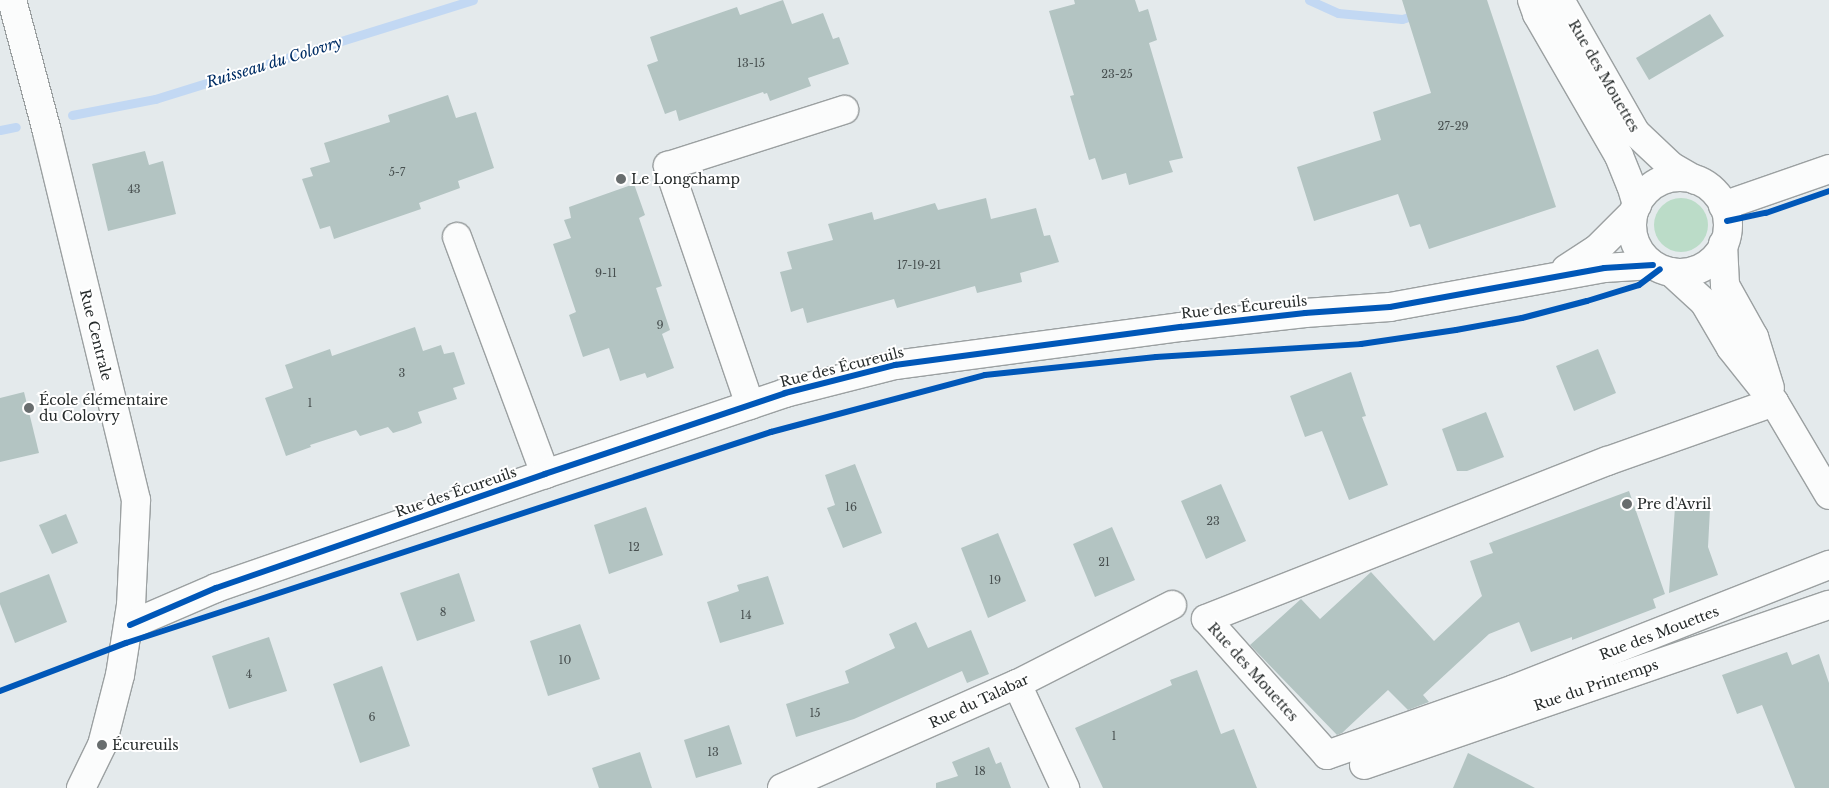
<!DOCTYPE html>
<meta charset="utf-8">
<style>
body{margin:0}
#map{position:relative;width:1829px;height:788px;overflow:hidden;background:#e4eaec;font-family:"Libre Baskerville",serif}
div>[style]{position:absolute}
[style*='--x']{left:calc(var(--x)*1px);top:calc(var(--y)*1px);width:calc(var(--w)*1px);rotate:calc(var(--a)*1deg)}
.green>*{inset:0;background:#bbdcc8}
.round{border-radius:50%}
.stream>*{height:9px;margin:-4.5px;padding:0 4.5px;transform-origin:4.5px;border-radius:4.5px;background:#c2d8f3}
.building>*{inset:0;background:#b3c4c2}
.roads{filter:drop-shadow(1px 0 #9ba0a1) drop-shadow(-1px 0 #9ba0a1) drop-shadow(0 1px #9ba0a1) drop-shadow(0 -1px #9ba0a1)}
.minor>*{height:28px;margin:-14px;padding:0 14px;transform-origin:14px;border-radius:14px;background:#fbfcfc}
.minor>.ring{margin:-14px;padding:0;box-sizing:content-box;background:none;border:28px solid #fbfcfc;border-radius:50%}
.cycleway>*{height:6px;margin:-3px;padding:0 3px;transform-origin:3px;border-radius:3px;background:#0057b8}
.dots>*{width:14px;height:14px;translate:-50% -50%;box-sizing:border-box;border:2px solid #fff;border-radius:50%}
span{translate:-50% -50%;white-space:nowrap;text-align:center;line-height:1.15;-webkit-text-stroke:4px #fff;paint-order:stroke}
.number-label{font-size:11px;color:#485050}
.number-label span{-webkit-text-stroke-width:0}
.street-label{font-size:14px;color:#252a2a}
.poi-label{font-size:14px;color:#252a2a}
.left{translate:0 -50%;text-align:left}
.water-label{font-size:15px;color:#002e65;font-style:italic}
</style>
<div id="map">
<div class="green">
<div class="round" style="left:1654px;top:198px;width:54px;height:54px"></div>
</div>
<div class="stream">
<div style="--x:1309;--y:0;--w:32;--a:24"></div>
<div style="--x:1338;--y:13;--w:64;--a:5.4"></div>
<div style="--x:1402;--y:19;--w:17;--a:-17"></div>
<div style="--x:72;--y:115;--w:85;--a:-10.9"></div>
<div style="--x:155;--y:99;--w:333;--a:-17.3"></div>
<div style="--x:0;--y:130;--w:16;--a:-11"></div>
</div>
<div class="building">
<div style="clip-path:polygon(783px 0,792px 24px,823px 13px,833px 39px,839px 37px,849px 64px,808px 78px,811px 86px,770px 101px,767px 93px,764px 94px,763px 92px,679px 121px,676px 110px,665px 114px,647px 65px,658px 61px,650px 37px,737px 7px,740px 15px)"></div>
<div style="clip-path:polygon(1074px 0,1135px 0,1139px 12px,1148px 9px,1157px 40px,1149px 43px,1183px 158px,1169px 161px,1173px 172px,1129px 185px,1126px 173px,1102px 180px,1095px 158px,1089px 160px,1070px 96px,1074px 95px,1049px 11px,1075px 4px)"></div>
<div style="clip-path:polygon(1402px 0,1487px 0,1556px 207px,1429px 249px,1420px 224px,1410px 227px,1398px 194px,1314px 221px,1297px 167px,1381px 140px,1373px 112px,1431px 93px)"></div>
<div style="clip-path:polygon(1710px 14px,1724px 36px,1649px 80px,1636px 58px)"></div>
<div style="clip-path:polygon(448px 95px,456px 118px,476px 112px,494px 168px,458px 181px,460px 188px,419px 203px,421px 209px,334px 239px,330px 226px,320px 229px,302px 179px,313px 176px,310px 168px,330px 162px,324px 143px,390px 122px,388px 115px)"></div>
<div style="clip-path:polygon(145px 151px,149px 165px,163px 161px,176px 214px,108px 231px,92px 164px)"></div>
<div style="clip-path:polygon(634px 184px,645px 215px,639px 218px,662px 286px,656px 288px,670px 330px,662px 334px,674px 368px,647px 378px,645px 373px,620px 381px,609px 348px,583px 357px,569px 315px,576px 312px,553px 244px,571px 238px,564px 220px,571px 218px,569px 207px)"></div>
<div style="clip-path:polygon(986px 198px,991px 219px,1036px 208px,1044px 236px,1050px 235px,1059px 262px,1020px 273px,1022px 282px,977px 293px,975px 286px,897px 308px,894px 299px,807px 323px,803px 308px,791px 312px,780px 272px,792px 269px,787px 252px,833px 240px,828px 224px,872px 212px,874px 220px,935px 203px,938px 210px)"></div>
<div style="clip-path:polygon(415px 327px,423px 351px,441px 345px,444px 354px,454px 352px,465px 384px,453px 388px,457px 399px,418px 412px,422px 423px,406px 429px,393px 433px,388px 427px,360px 436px,356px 430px,310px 445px,311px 447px,286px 456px,265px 398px,293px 388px,285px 365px,330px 349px,332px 356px)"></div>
<div style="clip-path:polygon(1598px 349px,1616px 393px,1574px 411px,1556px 366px)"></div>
<div style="clip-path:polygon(1351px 372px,1366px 416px,1362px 417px,1388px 485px,1349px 500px,1322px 431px,1305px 437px,1290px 396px)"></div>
<div style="clip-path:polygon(24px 392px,39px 453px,0 462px,0 398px)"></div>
<div style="clip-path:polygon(1486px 412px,1504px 457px,1467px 471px,1457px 471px,1442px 429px)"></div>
<div style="clip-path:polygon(855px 464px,882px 533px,843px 548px,827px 508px,835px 505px,825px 475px)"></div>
<div style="clip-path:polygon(1221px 484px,1246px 541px,1206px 559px,1181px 501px)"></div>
<div style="clip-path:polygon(1629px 491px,1665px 594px,1653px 599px,1656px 608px,1572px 640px,1572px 637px,1531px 652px,1519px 622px,1489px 634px,1423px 695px,1429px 702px,1408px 710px,1388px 690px,1342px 733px,1337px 735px,1250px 645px,1301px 599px,1320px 619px,1371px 572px,1434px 641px,1482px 596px,1470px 561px,1493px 553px,1489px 543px)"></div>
<div style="clip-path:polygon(646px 507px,663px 555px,609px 574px,594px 525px)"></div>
<div style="clip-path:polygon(1675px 507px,1710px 509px,1708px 547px,1718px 575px,1669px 593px)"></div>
<div style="clip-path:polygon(66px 514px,78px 543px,52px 554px,39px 525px)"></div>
<div style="clip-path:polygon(1112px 527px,1135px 580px,1095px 597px,1073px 544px)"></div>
<div style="clip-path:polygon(998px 533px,1026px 601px,988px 618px,961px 548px)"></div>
<div style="clip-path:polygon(459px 573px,475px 621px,417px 641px,400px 593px)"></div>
<div style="clip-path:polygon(49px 574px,67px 622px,15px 643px,0 604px,0 593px)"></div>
<div style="clip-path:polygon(768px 576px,784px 624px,720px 643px,707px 602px,739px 591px,737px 585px)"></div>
<div style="clip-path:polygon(916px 622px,928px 648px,971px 630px,989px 674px,967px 683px,962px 671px,854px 719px,796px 737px,786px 704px,849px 683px,845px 671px,895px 648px,889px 634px)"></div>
<div style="clip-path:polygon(580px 624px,600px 679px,548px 696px,530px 641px)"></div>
<div style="clip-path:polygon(269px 637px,287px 691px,229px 709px,212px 656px)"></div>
<div style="clip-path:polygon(1787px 652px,1792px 665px,1819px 654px,1829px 683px,1829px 788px,1795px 788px,1762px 705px,1737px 714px,1722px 675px)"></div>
<div style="clip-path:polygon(382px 666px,410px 746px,360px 763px,333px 684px)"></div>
<div style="clip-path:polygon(1197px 670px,1221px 734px,1234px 729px,1257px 788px,1103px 788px,1075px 728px,1172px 685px,1170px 680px)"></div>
<div style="clip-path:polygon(729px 725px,742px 764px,696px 778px,684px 740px)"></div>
<div style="clip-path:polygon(989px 747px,996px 764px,1001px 762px,1011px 788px,936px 788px,936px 783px,958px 776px,952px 762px)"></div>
<div style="clip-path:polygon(640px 752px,652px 788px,599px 788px,592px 768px)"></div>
<div style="clip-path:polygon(1468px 753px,1535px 788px,1453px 788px)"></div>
</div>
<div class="roads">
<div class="minor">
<div style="--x:12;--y:0;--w:137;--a:75.1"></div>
<div style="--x:47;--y:132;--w:379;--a:76.4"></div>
<div style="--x:136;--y:500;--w:105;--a:92.7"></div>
<div style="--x:131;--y:605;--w:71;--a:98.9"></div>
<div style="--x:120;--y:675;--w:72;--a:104.4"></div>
<div style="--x:102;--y:745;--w:48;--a:116"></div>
<div style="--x:1532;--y:0;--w:15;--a:70"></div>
<div style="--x:1537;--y:14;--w:164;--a:60"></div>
<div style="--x:1619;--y:156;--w:31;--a:68"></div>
<div style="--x:1631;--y:185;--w:21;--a:73"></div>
<div style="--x:1560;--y:0;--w:153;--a:60.3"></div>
<div style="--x:1636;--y:133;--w:48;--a:43.3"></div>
<div style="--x:1671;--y:166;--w:28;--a:30"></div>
<div class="ring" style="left:1632px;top:177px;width:68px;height:68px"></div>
<div style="--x:1723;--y:206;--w:112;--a:-19.2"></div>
<div style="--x:457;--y:237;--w:253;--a:69.6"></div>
<div style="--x:1723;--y:244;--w:41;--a:87.2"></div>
<div style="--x:1725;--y:285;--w:60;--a:60.9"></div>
<div style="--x:1754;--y:337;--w:53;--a:72.6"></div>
<div style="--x:1566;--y:269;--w:37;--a:-33"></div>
<div style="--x:1597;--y:249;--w:52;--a:-45"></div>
<div style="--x:1671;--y:272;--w:45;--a:42.3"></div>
<div style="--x:1704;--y:302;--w:53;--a:59.6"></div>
<div style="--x:1731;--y:348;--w:69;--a:51.5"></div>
<div style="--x:1774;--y:402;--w:108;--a:59.4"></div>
<div style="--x:1774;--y:402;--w:177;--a:160.5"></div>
<div style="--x:1607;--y:461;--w:431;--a:158.5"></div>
<div style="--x:1206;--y:619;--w:182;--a:48.3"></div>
<div style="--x:1327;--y:755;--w:198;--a:-19.4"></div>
<div style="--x:1514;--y:689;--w:339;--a:-21.5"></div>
<div style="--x:750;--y:405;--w:253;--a:-108.9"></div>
<div style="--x:668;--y:166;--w:185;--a:-17.7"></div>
<div style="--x:130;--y:625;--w:94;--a:-23.3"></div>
<div style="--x:216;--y:588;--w:348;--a:-19.1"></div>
<div style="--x:545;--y:474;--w:253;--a:-18.6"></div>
<div style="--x:785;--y:393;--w:114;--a:-14.3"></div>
<div style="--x:895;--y:365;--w:289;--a:-7.6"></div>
<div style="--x:1181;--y:327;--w:125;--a:-6.4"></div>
<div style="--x:1305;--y:313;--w:85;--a:-4"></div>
<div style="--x:1390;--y:307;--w:218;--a:-10.3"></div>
<div style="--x:1604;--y:268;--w:49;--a:-3.5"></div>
<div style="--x:1017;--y:684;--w:115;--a:65.2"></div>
<div style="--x:1364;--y:765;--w:492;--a:-19"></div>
<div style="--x:782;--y:788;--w:257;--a:-23.9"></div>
<div style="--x:1017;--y:684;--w:174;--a:-27"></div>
</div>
</div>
<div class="cycleway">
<div style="--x:1727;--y:221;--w:40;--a:-12"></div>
<div style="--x:1766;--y:213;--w:67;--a:-19.2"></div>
<div style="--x:130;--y:625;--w:94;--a:-23.3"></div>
<div style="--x:216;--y:588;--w:348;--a:-19.1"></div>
<div style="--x:545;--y:474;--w:253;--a:-18.6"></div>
<div style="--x:785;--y:393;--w:114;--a:-14.3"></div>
<div style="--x:895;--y:365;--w:289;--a:-7.6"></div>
<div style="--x:1181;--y:327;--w:125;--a:-6.4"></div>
<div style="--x:1305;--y:313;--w:85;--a:-4"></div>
<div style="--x:1390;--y:307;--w:218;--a:-10.3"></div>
<div style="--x:1604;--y:268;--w:49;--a:-3.5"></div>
<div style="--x:0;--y:691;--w:135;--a:-20.9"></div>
<div style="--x:126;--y:643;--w:679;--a:-18.11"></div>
<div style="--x:771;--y:432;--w:221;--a:-14.9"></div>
<div style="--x:985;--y:375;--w:172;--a:-6"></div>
<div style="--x:1156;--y:357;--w:205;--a:-3.6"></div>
<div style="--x:1361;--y:344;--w:96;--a:-8.4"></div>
<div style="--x:1456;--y:330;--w:67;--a:-10.3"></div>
<div style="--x:1522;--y:318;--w:67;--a:-14.7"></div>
<div style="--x:1587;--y:301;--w:54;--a:-17.1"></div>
<div style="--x:1639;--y:285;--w:26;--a:-37"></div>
</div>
<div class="dots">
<div style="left:621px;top:179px;background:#686d6e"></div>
<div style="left:29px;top:408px;background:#686d6e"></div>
<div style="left:1627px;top:504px;background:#686d6e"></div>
<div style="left:102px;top:745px;background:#686d6e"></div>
</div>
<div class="number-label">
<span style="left:751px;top:63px">13-15</span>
<span style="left:1117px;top:74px">23-25</span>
<span style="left:1453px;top:126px">27-29</span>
<span style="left:397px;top:172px">5-7</span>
<span style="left:134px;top:189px">43</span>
<span style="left:919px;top:265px">17-19-21</span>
<span style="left:606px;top:273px">9-11</span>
<span style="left:660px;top:325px">9</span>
<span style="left:402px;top:373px">3</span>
<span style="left:310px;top:403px">1</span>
<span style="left:851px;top:507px">16</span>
<span style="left:1213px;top:521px">23</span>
<span style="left:634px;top:547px">12</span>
<span style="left:1104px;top:562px">21</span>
<span style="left:995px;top:580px">19</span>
<span style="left:443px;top:612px">8</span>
<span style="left:746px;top:615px">14</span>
<span style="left:565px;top:660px">10</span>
<span style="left:249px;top:674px">4</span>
<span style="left:815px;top:713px">15</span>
<span style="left:372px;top:717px">6</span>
<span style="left:1114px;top:736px">1</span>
<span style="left:713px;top:752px">13</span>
<span style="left:980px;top:771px">18</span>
</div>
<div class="street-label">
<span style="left:1604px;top:76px;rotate:60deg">Rue des Mouettes</span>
<span style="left:1244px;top:307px;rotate:-6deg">Rue des Écureuils</span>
<span style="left:96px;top:335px;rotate:76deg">Rue Centrale</span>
<span style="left:842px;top:367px;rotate:-14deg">Rue des Écureuils</span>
<span style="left:456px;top:492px;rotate:-19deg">Rue des Écureuils</span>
<span style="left:1659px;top:633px;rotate:-21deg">Rue des Mouettes</span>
<span style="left:1253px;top:672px;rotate:48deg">Rue des Mouettes</span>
<span style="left:1596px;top:685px;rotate:-19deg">Rue du Printemps</span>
<span style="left:979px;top:701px;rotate:-25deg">Rue du Talabar</span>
</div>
<div class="poi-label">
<span class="left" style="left:631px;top:179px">Le Longchamp</span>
<span class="left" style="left:39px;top:408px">École élémentaire<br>du Colovry</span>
<span class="left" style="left:1637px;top:504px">Pre d'Avril</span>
<span class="left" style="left:112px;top:745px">Écureuils</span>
</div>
<div class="water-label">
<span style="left:274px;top:62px;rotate:-17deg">Ruisseau du Colovry</span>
</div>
</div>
